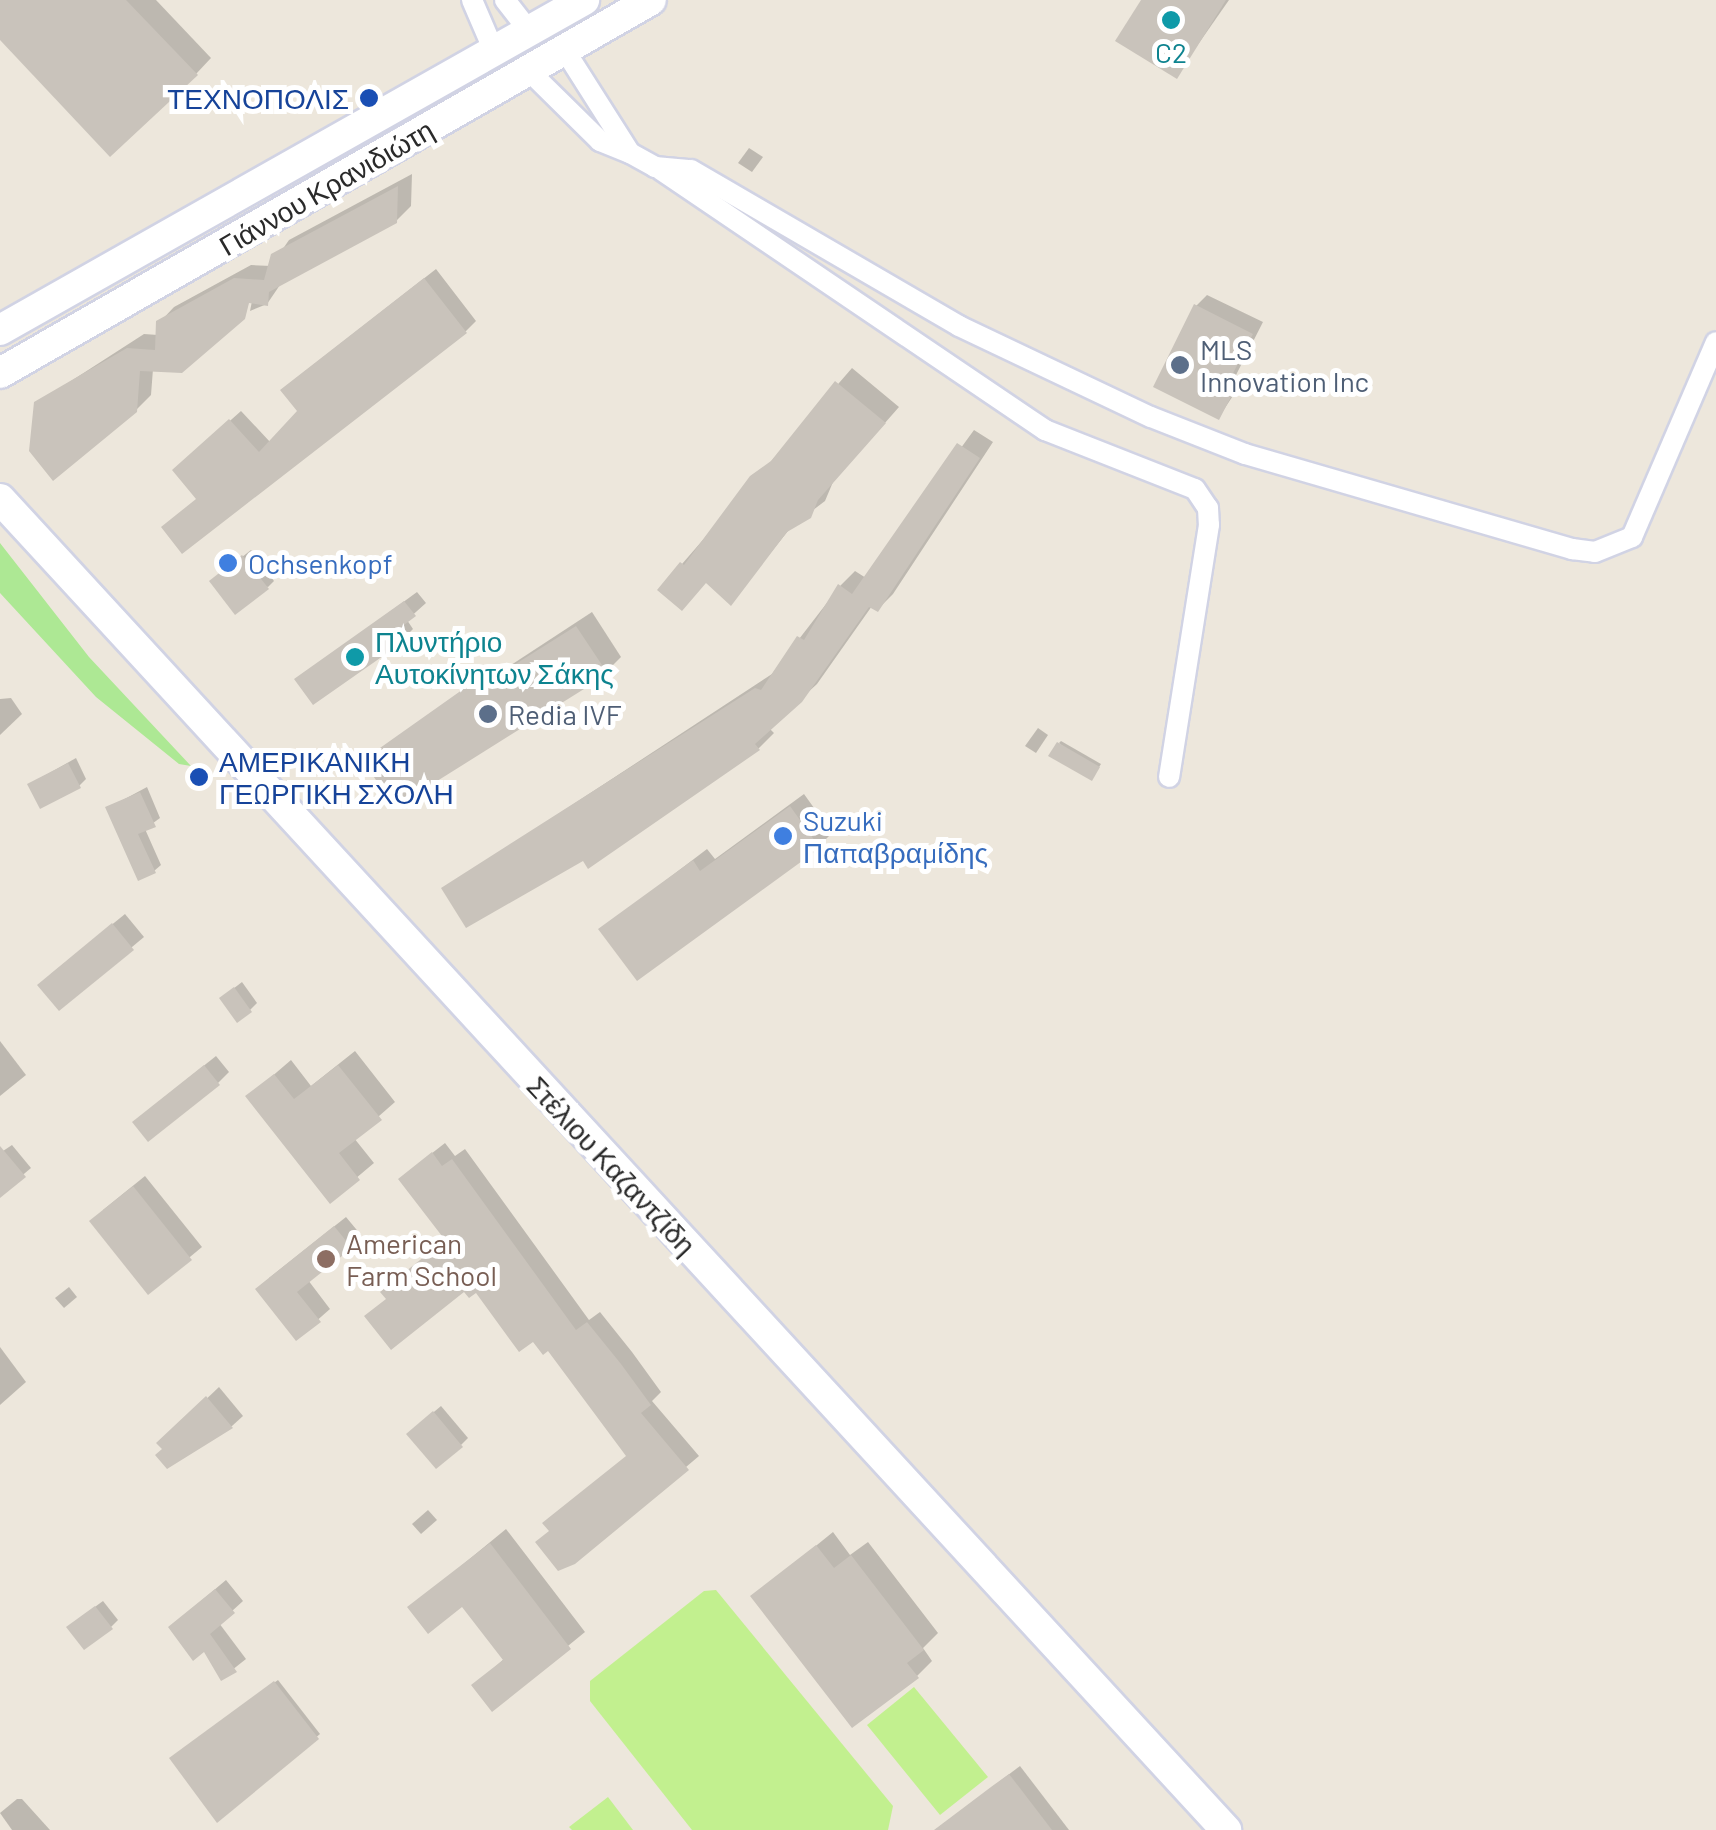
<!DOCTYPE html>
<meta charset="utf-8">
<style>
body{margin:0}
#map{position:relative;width:1716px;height:1830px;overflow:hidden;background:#ede7dc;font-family:Barlow,sans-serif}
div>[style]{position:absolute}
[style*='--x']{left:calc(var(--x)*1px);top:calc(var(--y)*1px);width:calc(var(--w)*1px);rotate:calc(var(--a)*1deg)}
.green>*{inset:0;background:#ade894}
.pitch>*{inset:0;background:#c2f08f}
.shadow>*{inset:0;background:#0003}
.building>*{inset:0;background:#c9c3bb}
.roads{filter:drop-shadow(2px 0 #d1d3e4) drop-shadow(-2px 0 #d1d3e4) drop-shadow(0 2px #d1d3e4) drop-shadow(0 -2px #d1d3e4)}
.street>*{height:20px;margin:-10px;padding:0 10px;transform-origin:10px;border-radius:10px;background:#fff}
.secondary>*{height:30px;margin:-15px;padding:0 15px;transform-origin:15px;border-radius:15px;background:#fff}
.dots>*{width:28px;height:28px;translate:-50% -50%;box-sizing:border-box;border:5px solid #fff;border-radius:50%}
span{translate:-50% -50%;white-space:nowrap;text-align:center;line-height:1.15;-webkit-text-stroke:10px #fff;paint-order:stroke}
.culture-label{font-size:28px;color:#0d838f}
.left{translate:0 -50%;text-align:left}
.transit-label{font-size:28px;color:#164399}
.right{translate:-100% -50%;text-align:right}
.street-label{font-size:28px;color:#2a2a2a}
.service-label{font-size:28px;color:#4e5e75}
.shop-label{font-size:28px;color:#366cbe}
.education-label{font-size:28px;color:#785e54}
</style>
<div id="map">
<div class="green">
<div style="clip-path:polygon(0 543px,89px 657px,191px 766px,179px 764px,96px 697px,0 593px)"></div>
</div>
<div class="pitch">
<div style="clip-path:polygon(716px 1590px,893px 1806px,888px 1830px,692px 1830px,590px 1701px,590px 1681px,704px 1591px)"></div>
<div style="clip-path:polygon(914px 1687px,988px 1777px,940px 1815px,867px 1725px)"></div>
<div style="clip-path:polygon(608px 1797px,633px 1830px,572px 1830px,569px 1827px)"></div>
</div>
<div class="shadow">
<div style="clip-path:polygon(0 0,156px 0,211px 58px,196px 74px,0 37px)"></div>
<div style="clip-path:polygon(1144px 0,1229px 0,1176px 76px)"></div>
<div style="clip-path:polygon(749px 148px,763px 157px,752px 172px,738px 163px)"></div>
<div style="clip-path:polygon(412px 174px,411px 206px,396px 221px,282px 282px,267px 304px,250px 311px,254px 291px,153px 369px,151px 395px,136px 410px,37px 403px,144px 334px,158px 335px,159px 323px,174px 307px,251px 265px,271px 266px,289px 240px)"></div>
<div style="clip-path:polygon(436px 269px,476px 321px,466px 331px,199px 498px,186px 460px,241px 411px,271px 443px,301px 411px,294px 380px)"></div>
<div style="clip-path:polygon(1207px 295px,1263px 322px,1236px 375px,1244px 379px,1219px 417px,1196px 306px)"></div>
<div style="clip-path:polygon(852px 368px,899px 407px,833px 482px,825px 501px,792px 526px,731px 602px,682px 564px)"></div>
<div style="clip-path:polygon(974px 430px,993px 442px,893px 594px,878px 609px,872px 606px,817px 684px,769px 728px,774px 733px,759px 748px,589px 866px,584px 858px,444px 889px,772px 674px,840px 586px,855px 571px,866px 578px)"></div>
<div style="clip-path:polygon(251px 550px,274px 581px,268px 587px,219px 575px)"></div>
<div style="clip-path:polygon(417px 592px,426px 603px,407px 620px,413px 629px,402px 640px,298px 679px)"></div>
<div style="clip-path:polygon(592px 612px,621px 657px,606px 672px,366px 760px)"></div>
<div style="clip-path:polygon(11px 698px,22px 714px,0 735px,0 699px)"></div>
<div style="clip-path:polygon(1038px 728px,1048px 735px,1036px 753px,1025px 746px)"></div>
<div style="clip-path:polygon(1061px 741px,1101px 764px,1094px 775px,1059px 743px)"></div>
<div style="clip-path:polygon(76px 758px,86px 779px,79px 786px,30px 784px)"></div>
<div style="clip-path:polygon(147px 787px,160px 818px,145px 829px,161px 865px,154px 871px,108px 808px)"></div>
<div style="clip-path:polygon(804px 794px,832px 833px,819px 846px,602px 929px,707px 849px,715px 859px)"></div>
<div style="clip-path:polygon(125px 914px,144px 937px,59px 1008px,51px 974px)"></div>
<div style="clip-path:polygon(242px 982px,257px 1003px,250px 1010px,229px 992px)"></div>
<div style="clip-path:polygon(0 1041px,26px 1075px,0 1096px)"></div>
<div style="clip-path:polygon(355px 1051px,395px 1102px,354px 1138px,374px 1163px,330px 1200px,249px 1096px,291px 1060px,311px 1086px)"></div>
<div style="clip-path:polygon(216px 1056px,229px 1072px,218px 1083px,147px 1111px)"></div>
<div style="clip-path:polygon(445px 1143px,455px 1156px,465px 1149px,589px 1320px,600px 1312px,632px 1352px,661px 1392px,652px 1401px,699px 1456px,574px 1562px,628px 1455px,548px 1347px,476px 1289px,388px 1298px,383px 1292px,447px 1239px,413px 1168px)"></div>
<div style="clip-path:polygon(12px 1145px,31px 1168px,0 1194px,0 1153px)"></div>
<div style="clip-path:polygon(145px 1176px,202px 1247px,149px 1291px,103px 1210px)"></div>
<div style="clip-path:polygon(346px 1217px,361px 1235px,308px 1280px,330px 1309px,297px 1338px,269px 1278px)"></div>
<div style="clip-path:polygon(69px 1287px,77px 1297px,64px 1308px,55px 1298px)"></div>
<div style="clip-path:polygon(0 1347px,26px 1382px,0 1405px)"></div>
<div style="clip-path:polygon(219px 1387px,243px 1416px,232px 1426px,165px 1449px,160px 1443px)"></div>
<div style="clip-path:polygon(441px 1406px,468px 1438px,461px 1445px,416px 1427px)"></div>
<div style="clip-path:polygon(428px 1510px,437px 1520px,421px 1534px,412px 1524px)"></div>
<div style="clip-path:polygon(506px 1529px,585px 1632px,492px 1708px,474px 1686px,505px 1658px,462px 1604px,410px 1608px)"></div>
<div style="clip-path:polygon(833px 1532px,850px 1555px,868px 1542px,938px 1633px,923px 1648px,932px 1661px,917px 1676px,754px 1596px)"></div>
<div style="clip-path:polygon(226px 1580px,243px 1601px,219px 1623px,246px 1659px,222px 1678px,182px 1617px)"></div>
<div style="clip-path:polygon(103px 1601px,118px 1620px,111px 1627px,77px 1620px)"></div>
<div style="clip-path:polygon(278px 1680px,320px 1734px,218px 1819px,174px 1756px)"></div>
<div style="clip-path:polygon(1020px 1766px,1069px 1830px,935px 1830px)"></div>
<div style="clip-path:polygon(17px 1799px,22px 1799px,50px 1830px,12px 1830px,0 1813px)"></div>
</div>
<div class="building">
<div style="clip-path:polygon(0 0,126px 0,198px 75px,110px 157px,0 40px)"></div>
<div style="clip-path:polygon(1141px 0,1226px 0,1177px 79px,1115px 41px)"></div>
<div style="clip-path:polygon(398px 186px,397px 223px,269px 292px,268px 306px,249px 303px,245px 319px,182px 373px,140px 371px,137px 412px,53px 481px,29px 451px,34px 402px,127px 348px,155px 350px,156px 321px,234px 278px,264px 280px,271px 254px)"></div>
<div style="clip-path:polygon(424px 278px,467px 333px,182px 554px,161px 527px,196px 499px,172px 470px,229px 419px,259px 452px,297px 411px,280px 390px)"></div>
<div style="clip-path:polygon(1194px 304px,1253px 334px,1226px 387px,1234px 391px,1219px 420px,1153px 387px)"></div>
<div style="clip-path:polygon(835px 381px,886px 423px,818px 500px,811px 518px,787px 532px,731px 606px,706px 583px,682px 611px,657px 590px,680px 562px,684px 565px,750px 476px,771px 461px)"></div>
<div style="clip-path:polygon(957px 443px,980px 458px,878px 612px,869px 607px,802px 702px,755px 744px,760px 750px,588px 869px,583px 861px,466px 928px,441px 888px,755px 688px,761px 690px,797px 636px,804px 640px,838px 584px,852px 594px)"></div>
<div style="clip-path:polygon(242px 555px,269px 589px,235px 615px,209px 581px)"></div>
<div style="clip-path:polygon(404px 601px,416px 616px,396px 631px,403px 642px,313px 705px,294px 679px)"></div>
<div style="clip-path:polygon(576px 626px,608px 674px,394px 808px,363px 760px,469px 685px,495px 677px)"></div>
<div style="clip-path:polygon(1057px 742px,1100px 767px,1092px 781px,1048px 756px)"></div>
<div style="clip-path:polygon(68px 763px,81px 788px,40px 809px,27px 784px)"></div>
<div style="clip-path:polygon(140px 792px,156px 827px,138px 834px,156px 873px,138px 881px,105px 807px)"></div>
<div style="clip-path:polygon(790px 806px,820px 848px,637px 981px,598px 929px,693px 860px,700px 871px)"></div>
<div style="clip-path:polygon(112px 923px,134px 950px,59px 1011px,37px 985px)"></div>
<div style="clip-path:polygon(234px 987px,252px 1012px,237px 1023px,219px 998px)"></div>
<div style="clip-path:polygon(204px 1065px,220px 1085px,148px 1142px,132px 1122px)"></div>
<div style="clip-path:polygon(338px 1065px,382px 1120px,339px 1153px,360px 1180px,330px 1204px,245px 1096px,274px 1074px,294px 1099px)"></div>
<div style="clip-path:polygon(0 1146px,26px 1177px,0 1198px)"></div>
<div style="clip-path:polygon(432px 1152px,442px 1166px,452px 1159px,576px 1330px,587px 1322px,621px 1364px,651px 1405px,641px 1413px,689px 1470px,575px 1564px,558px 1571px,535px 1542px,549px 1531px,542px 1523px,626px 1456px,548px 1351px,543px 1355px,533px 1342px,519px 1352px,476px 1293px,469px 1298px,464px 1292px,391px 1350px,364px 1316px,386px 1299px,380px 1292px,445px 1240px,398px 1179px)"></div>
<div style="clip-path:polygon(133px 1186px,192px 1260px,148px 1295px,89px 1221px)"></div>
<div style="clip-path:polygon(334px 1226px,352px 1248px,297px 1292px,321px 1322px,296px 1341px,255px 1289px)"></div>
<div style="clip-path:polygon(206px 1396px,233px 1428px,167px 1469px,155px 1455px,162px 1449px,156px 1443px)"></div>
<div style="clip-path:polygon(433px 1411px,463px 1447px,436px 1469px,406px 1434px)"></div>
<div style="clip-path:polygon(490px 1543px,571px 1649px,492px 1712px,471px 1685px,503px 1660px,462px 1607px,428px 1634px,407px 1607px)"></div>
<div style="clip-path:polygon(816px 1545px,834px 1568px,851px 1555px,924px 1650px,907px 1663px,919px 1678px,852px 1728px,750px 1596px)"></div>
<div style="clip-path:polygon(215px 1589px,235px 1613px,210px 1634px,237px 1672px,221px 1681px,204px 1652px,193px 1661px,168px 1627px)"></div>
<div style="clip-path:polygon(95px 1606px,113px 1629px,84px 1650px,66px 1627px)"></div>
<div style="clip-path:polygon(274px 1681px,319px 1739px,217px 1823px,169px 1758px)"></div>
<div style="clip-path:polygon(1009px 1774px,1052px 1830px,934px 1830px,991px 1787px)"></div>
</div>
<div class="roads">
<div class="street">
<div style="--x:472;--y:0;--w:56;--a:66.7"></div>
<div style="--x:505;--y:0;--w:39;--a:52"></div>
<div style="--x:564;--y:49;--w:123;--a:57.6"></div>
<div style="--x:630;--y:153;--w:29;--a:29"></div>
<div style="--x:655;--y:167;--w:36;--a:5"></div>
<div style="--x:691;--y:170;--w:310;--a:30.2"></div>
<div style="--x:959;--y:326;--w:212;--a:25.4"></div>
<div style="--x:1151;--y:417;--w:101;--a:21.5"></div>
<div style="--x:1245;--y:454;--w:341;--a:16.2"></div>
<div style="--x:1572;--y:549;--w:23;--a:7"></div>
<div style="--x:1595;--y:552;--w:40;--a:-22"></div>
<div style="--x:1632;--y:537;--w:212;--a:-66.7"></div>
<div style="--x:529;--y:71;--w:100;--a:44.6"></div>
<div style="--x:600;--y:141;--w:32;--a:22"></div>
<div style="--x:661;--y:170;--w:464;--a:34.1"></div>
<div style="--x:1045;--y:430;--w:161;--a:21.5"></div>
<div style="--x:1195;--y:489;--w:23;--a:56"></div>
<div style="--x:1208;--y:508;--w:17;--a:87"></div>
<div style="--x:1209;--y:525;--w:255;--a:99"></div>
</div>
<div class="secondary">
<div style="--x:0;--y:330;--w:671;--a:-29.47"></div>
<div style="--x:0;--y:373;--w:750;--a:-29.81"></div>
<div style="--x:0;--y:499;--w:1810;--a:47.35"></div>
</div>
</div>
<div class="dots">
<div style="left:1171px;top:20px;background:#0f9aa8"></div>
<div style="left:369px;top:98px;background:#1a4fb4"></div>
<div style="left:1180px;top:365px;background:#5c6f8a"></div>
<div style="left:228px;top:563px;background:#3f7fe0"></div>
<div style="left:355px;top:657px;background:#0f9aa8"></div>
<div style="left:488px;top:714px;background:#5c6f8a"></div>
<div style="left:199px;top:777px;background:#1a4fb4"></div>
<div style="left:783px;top:836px;background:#3f7fe0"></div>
<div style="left:326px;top:1259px;background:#8d6e63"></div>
</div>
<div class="culture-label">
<span style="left:1171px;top:52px">C2</span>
<span class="left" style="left:375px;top:657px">Πλυντήριο<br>Αυτοκίνητων Σάκης</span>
</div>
<div class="transit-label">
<span class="right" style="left:349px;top:98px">ΤΕΧΝΟΠΟΛΙΣ</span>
<span class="left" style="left:219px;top:777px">ΑΜΕΡΙΚΑΝΙΚΗ<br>ΓΕΩΡΓΙΚΗ ΣΧΟΛΗ</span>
</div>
<div class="street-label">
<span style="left:326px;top:187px;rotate:-30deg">Γιάννου Κρανιδιώτη</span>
<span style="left:612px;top:1165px;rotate:47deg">Στέλιου Καζαντζίδη</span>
</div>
<div class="service-label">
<span class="left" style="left:1200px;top:365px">MLS<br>Innovation Inc</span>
<span class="left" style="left:508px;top:714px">Redia IVF</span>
</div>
<div class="shop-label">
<span class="left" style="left:248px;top:563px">Ochsenkopf</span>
<span class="left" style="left:803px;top:836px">Suzuki<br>Παπαβραμίδης</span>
</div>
<div class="education-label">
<span class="left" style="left:346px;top:1259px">American<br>Farm School</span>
</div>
</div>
